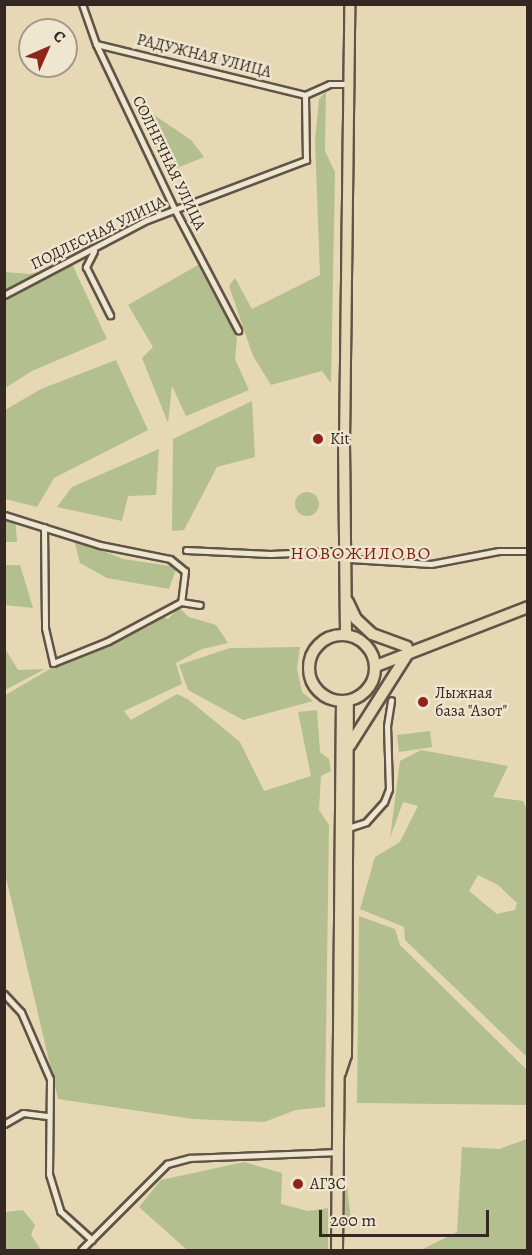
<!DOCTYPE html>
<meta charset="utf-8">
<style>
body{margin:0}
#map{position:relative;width:532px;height:1255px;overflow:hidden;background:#e6d8b5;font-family:Alegreya,serif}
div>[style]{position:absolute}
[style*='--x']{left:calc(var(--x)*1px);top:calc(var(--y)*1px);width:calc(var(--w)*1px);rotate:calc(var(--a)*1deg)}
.green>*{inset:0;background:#b3bf8e}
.round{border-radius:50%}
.roads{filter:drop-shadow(2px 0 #615447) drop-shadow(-2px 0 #615447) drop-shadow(0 2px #615447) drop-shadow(0 -2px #615447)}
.street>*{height:5px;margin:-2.5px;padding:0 2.5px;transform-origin:2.5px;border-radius:2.5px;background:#efe6cf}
.primary>*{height:9px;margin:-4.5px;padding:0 4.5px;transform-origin:4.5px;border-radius:4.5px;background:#e6d8b5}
.highway>*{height:10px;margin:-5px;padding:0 5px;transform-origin:5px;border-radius:5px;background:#e6d8b5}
.highway>.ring{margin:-5px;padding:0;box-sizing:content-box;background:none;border:10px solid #e6d8b5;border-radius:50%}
.dots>*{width:16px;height:16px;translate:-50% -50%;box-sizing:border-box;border:3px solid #efe6cf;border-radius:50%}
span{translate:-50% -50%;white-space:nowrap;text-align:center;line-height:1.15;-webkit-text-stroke:4.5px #efe6cf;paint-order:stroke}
.street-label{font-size:16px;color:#352822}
.poi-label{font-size:16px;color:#352822}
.left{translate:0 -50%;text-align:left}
.neighbourhood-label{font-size:18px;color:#7a1f14;letter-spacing:1.5px}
.frame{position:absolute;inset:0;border:6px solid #352822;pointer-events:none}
.north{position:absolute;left:18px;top:18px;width:60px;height:60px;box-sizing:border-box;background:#efe6cf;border:2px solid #a59a8a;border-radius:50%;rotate:45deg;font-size:16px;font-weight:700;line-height:24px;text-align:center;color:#352822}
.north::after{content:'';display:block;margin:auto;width:21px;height:27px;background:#8f2418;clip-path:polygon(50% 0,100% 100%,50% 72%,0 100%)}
.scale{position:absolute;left:319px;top:1210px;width:170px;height:27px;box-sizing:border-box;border:3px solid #352822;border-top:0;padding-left:8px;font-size:18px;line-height:21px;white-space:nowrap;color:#352822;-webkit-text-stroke:4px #efe6cf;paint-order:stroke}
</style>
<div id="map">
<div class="green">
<div style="clip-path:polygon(326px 91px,325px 151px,335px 172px,331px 383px,322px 371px,271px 385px,253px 356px,229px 286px,235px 278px,252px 309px,320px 275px,315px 141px,319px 99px)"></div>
<div style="clip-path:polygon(132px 100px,191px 140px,204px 157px,167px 172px)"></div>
<div style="clip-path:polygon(72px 264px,107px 339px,32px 371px,5px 388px,5px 272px,30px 274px)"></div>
<div style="clip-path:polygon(198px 265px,237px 338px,235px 359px,249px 390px,186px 416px,172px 386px,168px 423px,142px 358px,153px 347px,128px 305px)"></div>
<div style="clip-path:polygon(116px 360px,148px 430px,54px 478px,37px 507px,5px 499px,5px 410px,41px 389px)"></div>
<div style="clip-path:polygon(252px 401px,255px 457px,217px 467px,184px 530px,172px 531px,173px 439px)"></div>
<div style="clip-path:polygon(159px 449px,156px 495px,128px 496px,122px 521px,57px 507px,72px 487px)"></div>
<div class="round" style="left:295px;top:492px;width:24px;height:24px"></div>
<div style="clip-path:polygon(5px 514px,15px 516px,17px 542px,5px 542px)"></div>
<div style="clip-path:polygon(74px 539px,123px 559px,177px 567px,169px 589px,107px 578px,80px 563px)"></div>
<div style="clip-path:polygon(5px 565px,20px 565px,33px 608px,5px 605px)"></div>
<div style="clip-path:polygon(179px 608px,189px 617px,216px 625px,228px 643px,202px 649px,176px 663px,182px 684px,124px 711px,131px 720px,177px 694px,189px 700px,240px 742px,264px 791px,311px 776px,298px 712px,317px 710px,320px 752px,329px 759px,331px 771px,321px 776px,319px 810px,329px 825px,325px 1107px,296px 1110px,264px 1122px,193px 1119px,58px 1099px,5px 873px,4px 696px,70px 657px,150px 626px,159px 615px,168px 619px)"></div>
<div style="clip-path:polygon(4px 647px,18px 670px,45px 669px,5px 690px)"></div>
<div style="clip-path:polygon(300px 647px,297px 668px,302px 692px,313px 701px,243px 720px,188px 690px,179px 665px,230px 648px)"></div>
<div style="clip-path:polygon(430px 731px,432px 747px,399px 752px,397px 735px)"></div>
<div style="clip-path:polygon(evenodd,421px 750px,508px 766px,493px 797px,523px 801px,527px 810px,527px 1057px,405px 940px,404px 927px,360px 909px,375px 857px,400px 842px,418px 806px,403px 802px,390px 838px,400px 761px,421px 750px,478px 875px,498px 885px,517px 903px,515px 910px,497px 914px,469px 891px,478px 875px)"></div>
<div style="clip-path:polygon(359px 916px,395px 929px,400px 945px,527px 1070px,527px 1105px,357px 1103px)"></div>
<div style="clip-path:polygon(527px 1139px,527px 1250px,421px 1250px,457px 1232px,462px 1147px,499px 1149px)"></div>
<div style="clip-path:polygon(244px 1162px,282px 1173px,281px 1204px,308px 1211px,328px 1208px,328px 1250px,187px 1250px,139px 1207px,161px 1180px)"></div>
<div style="clip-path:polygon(347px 1186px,351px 1219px,346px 1221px,343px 1189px)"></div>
<div style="clip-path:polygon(23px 1210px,35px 1225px,31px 1235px,41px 1250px,5px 1250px,5px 1212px)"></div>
</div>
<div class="roads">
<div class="street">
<div style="--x:82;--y:4;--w:42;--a:70.7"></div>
<div style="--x:96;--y:44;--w:184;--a:64.6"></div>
<div style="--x:175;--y:210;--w:136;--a:62.3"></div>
<div style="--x:96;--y:44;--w:215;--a:13.7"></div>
<div style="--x:305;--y:95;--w:27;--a:-24"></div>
<div style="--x:330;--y:84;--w:19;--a:0"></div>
<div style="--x:94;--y:251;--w:18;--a:117"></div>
<div style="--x:86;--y:267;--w:54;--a:63.4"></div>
<div style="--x:4;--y:295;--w:161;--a:-27.7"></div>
<div style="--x:147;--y:220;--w:170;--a:-20.7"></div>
<div style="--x:306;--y:160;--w:65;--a:-90.9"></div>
<div style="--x:4;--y:515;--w:101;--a:17.4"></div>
<div style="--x:100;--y:545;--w:71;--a:11.3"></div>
<div style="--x:170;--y:559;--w:19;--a:39"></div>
<div style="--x:185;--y:571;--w:31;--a:97"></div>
<div style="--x:44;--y:527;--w:101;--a:89.4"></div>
<div style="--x:45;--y:628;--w:36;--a:77"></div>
<div style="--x:53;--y:663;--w:59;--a:-21.8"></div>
<div style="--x:108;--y:641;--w:83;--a:-28.1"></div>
<div style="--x:186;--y:550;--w:84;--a:2.7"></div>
<div style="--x:270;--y:554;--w:67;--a:-2.6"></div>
<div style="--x:350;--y:559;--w:81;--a:3.5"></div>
<div style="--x:431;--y:564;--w:69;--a:-10.8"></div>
<div style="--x:499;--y:551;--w:29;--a:0"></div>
<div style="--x:181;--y:602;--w:19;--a:9"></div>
<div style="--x:348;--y:828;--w:19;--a:-18"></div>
<div style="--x:366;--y:822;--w:27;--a:-48"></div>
<div style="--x:384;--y:802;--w:14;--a:-69"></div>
<div style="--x:389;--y:789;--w:63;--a:-91.8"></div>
<div style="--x:387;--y:726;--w:26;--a:-81"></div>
<div style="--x:4;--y:994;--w:25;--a:47"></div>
<div style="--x:21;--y:1012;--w:73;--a:66.6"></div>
<div style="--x:50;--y:1079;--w:95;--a:90.6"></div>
<div style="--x:49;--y:1174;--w:39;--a:73"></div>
<div style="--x:60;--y:1211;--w:43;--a:42.2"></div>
<div style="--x:4;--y:1124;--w:22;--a:-30"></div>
<div style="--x:23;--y:1113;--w:24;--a:7"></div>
<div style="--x:81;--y:1250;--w:122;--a:-45"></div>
<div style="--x:167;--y:1164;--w:24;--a:-15"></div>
<div style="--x:190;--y:1158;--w:147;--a:-2.3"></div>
</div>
<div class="primary">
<div style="--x:344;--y:443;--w:439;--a:-89.3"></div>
</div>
<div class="highway">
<div style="--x:344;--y:443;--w:192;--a:89.4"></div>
<div style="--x:348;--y:602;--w:19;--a:65"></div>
<div style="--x:356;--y:619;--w:22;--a:43"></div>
<div style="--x:372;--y:634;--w:37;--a:20"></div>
<div class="ring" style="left:309px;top:635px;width:56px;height:56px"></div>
<div style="--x:376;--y:666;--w:163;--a:-21.2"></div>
<div style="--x:350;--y:745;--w:107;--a:-57.7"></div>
<div style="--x:340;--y:1073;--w:19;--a:-72"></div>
<div style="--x:346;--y:1055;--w:350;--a:-89.7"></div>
<div style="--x:337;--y:1250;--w:548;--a:-89.48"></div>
</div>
</div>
<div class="dots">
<div style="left:318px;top:439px;background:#8f2418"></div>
<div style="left:423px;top:702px;background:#8f2418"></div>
<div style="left:298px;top:1184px;background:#8f2418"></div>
</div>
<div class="street-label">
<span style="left:204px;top:56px;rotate:14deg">РАДУЖНАЯ УЛИЦА</span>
<span style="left:169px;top:163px;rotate:64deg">СОЛНЕЧНАЯ УЛИЦА</span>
<span style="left:98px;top:233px;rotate:-26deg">ПОДЛЕСНАЯ УЛИЦА</span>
</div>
<div class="poi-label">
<span class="left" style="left:330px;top:439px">Kit</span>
<span class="left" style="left:435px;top:702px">Лыжная<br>база "Азот"</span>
<span class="left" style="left:310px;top:1184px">АГЗС</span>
</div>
<div class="neighbourhood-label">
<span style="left:361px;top:553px">НОВОЖИЛОВО</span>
</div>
<div class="frame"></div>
<div class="north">С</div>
<div class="scale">200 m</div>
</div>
